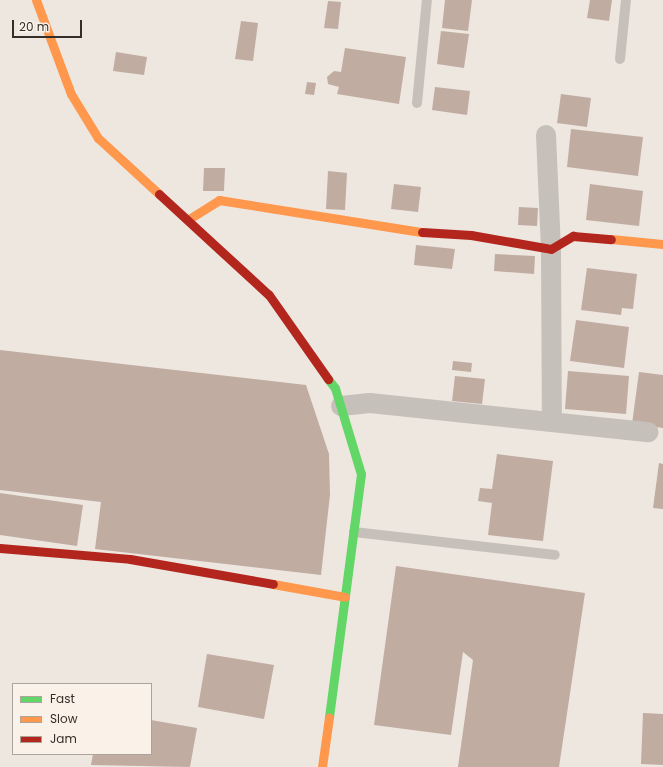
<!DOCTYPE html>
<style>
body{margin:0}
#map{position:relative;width:663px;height:767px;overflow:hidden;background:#ede7e0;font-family:Poppins,sans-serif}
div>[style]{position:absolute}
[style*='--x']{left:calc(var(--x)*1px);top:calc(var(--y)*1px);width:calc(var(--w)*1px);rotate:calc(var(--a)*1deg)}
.building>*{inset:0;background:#c1aca2}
.lane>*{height:10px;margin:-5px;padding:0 5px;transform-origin:5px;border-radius:5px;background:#c6c0ba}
.street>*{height:20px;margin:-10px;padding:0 10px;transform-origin:10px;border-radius:10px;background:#c6c0ba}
.fast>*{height:9px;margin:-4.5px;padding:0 4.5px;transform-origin:4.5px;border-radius:4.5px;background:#63d668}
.slow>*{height:9px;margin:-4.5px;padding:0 4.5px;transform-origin:4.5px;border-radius:4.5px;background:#ff974d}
.jam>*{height:9px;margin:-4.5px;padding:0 4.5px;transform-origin:4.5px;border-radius:4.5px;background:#b3261e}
span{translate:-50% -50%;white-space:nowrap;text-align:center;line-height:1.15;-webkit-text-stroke:3.5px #faf2e8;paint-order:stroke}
.legend{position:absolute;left:12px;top:683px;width:140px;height:72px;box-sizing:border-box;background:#faf2e8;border:1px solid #aca39b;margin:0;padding:5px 7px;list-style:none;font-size:12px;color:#372d28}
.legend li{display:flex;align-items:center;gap:8px;height:20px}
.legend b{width:20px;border:1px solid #aca39b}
.scale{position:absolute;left:12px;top:20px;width:70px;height:18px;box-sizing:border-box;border:2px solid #372d28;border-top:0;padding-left:5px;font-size:12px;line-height:14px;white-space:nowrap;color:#372d28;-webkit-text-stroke:3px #faf2e8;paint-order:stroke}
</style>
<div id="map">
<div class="building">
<div style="clip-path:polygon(445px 0,472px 0,468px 31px,442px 28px)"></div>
<div style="clip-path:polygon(590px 0,612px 0,609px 21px,587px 18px)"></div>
<div style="clip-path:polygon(328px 1px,341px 2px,338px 29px,324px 28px)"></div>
<div style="clip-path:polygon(241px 21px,258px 23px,253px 61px,235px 59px)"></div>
<div style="clip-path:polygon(441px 31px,469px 34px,464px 68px,437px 64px)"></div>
<div style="clip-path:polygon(345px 48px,406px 57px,399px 104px,337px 94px,339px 87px,328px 84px,327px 77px,334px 71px,341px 72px)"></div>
<div style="clip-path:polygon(116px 52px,147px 57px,144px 75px,113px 71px)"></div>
<div style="clip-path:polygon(307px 82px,316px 83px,314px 95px,305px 94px)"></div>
<div style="clip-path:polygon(435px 87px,470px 91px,467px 115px,432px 110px)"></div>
<div style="clip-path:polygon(561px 94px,591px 98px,587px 127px,557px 123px)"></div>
<div style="clip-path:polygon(571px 129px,643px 137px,638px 176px,567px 167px)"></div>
<div style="clip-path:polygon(204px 168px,225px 168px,224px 191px,203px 191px)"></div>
<div style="clip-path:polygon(328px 171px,347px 173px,345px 210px,326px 209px)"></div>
<div style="clip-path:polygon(394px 184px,421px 187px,418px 212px,391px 209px)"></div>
<div style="clip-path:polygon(590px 184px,643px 191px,639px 226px,586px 220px)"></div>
<div style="clip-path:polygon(519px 207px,538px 208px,537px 226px,518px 225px)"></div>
<div style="clip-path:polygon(416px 245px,455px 249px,452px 269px,414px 265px)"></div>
<div style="clip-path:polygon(495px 254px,535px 256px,534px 274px,494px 271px)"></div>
<div style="clip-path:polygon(587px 268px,637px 274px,633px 309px,622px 308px,621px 315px,581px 310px)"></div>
<div style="clip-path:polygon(576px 320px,629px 327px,624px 368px,570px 361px)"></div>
<div style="clip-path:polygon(0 350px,306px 385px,329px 454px,330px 495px,321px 575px,95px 549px,101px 502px,0 490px)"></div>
<div style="clip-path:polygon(453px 361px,472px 363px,471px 372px,452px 370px)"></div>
<div style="clip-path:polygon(568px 371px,629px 376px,626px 414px,565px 409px)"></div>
<div style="clip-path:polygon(639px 372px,663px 375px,663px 428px,632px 424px)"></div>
<div style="clip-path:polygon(455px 376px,485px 379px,482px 404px,452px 401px)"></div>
<div style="clip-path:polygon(497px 454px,553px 461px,543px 541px,488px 535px,492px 503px,478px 501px,480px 488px,492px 489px)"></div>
<div style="clip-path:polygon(659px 463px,663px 464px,663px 509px,653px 508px)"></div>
<div style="clip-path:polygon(0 493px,83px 505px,77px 546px,0 535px)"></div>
<div style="clip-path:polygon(396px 566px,585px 593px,559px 767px,458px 767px,473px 660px,463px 652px,451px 735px,374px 725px)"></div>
<div style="clip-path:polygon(207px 654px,274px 665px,264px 719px,198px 707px)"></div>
<div style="clip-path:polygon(643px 713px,663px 714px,663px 765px,641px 764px)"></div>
<div style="clip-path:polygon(151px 720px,197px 728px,190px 767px,91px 765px,93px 754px,151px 754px)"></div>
</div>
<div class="lane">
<div style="--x:620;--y:59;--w:59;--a:-84.2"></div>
<div style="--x:417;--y:103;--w:103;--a:-84.5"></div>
<div style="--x:354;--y:532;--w:202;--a:6.5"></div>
</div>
<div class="street">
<div style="--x:546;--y:135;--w:114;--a:87.5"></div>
<div style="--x:551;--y:249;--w:173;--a:89.7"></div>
<div style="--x:341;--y:406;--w:29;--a:-6"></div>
<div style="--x:370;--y:403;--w:280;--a:6"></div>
</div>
<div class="fast">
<div style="--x:328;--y:379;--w:11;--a:52"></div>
<div style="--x:335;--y:388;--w:90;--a:73.2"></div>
<div style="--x:361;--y:474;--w:245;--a:97.5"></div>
</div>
<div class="slow">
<div style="--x:36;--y:0;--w:100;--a:69.6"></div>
<div style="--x:71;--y:94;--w:52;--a:58.5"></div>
<div style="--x:98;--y:138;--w:83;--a:42.6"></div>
<div style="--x:189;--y:219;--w:36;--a:-32"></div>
<div style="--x:219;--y:200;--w:206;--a:9"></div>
<div style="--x:611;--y:239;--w:52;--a:5.5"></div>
<div style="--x:273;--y:584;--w:73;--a:10.2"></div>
<div style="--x:322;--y:767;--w:50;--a:-82"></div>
</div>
<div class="jam">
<div style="--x:159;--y:194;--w:149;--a:42.6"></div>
<div style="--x:269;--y:295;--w:103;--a:54.9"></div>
<div style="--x:422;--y:232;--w:49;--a:3.5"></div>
<div style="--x:471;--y:235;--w:81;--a:9.9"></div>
<div style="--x:551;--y:249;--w:26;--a:-31"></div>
<div style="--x:573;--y:236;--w:38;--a:5"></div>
<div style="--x:0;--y:548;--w:130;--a:4.8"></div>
<div style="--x:130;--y:559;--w:145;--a:9.9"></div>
</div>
<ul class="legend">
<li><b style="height:5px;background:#63d668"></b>Fast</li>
<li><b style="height:5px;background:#ff974d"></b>Slow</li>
<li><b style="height:5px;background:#b3261e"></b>Jam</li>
</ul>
<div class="scale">20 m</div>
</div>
